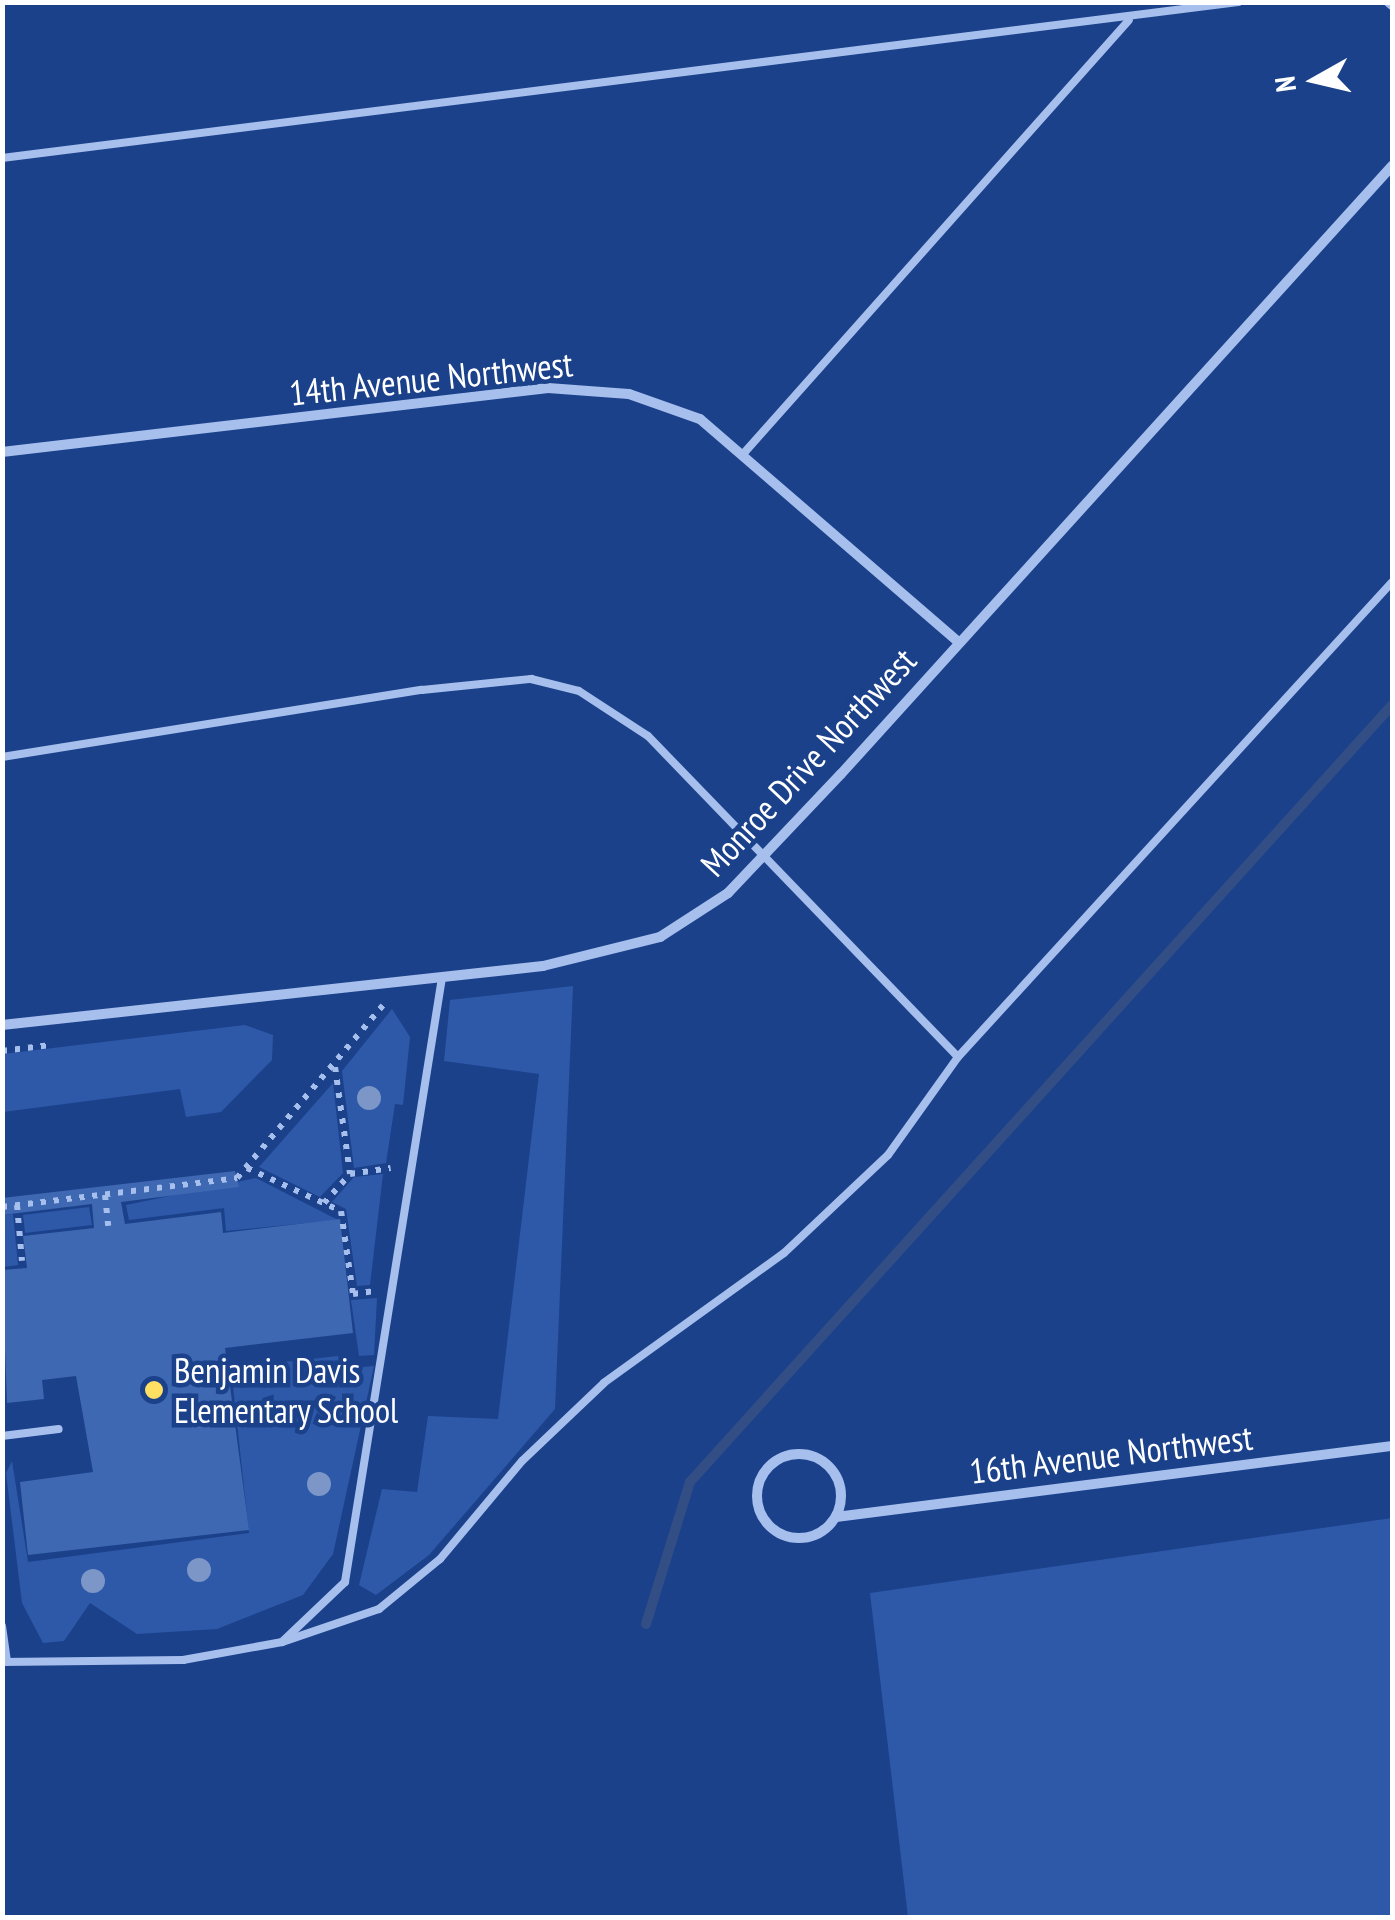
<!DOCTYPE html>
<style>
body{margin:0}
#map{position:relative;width:1395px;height:1920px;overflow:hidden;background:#1b418b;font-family:"PT Sans Narrow",sans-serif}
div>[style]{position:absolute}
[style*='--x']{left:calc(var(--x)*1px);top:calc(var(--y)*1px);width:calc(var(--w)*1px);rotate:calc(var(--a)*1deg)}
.green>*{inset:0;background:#2e59a9}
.stream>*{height:10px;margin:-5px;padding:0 5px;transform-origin:5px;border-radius:5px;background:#324e85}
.building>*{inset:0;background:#3e68b2}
.path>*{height:6px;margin-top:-3px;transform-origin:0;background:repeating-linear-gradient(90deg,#a6bfed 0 5px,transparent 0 13px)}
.service>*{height:8px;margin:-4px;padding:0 4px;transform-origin:4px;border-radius:4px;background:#a6bfed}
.minor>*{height:10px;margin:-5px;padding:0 5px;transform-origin:5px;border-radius:5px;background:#a6bfed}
.minor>.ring{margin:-5px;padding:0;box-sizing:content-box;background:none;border:10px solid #a6bfed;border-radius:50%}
.trees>*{width:24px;height:24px;margin:-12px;border-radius:50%;background:#7c96c8}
.dots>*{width:28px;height:28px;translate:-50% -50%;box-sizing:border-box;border:5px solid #1b418b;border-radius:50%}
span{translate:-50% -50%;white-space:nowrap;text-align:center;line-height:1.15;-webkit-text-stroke:9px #1b418b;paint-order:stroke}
.street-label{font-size:35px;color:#fff}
.poi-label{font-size:35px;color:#fff}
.left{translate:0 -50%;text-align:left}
.frame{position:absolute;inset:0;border:5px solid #fff;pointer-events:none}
.north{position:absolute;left:1265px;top:30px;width:100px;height:100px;-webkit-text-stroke:8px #1b418b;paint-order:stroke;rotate:262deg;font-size:28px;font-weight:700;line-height:40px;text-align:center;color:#fff}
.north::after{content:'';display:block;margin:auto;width:35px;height:45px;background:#fff;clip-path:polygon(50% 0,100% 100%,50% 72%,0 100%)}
</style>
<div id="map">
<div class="green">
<div style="clip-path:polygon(573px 986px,555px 1409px,429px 1555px,376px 1595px,359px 1585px,382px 1489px,417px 1492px,428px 1416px,498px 1419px,539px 1074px,444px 1061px,450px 1000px)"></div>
<div style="clip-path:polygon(392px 1009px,410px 1037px,403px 1105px,395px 1104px,386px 1163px,354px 1168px,342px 1071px)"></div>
<div style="clip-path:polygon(245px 1025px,273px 1035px,272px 1060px,221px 1112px,186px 1117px,180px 1089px,3px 1112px,3px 1054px)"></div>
<div style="clip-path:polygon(333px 1083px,343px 1173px,320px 1197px,259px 1167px)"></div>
<div style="clip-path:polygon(383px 1174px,370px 1285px,357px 1286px,346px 1209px,332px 1202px,354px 1177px)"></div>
<div style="clip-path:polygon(256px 1178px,338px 1220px,226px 1231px,224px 1208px,129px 1220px,126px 1205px)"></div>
<div style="clip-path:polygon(89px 1207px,92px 1225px,25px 1233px,23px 1215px)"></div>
<div style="clip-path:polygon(13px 1214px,18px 1265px,3px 1267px,3px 1215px)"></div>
<div style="clip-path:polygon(377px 1298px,374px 1355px,359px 1356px,351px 1300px)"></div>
<div style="clip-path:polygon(338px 1356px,341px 1369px,374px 1366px,333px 1554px,303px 1595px,217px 1629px,137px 1634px,90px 1603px,64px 1641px,43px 1643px,22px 1603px,6px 1473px,12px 1461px,28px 1562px,249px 1533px,231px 1368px)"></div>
<div style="clip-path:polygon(1392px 1518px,1392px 1917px,908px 1917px,870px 1593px)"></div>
</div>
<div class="stream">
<div style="--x:646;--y:1624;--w:149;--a:-72.8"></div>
<div style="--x:690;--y:1482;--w:1047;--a:-47.9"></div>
</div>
<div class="building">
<div style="clip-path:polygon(235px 1171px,239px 1187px,121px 1202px,125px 1224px,221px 1212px,223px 1233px,340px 1219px,353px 1333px,225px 1348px,249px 1530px,28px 1555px,20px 1482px,93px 1472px,76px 1376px,42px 1380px,44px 1399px,7px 1403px,2px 1270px,27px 1268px,23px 1236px,94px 1228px,92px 1204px,2px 1215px,2px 1198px)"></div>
</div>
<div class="path">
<div style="--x:2;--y:1051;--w:49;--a:-7"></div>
<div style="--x:335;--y:1067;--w:108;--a:82"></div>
<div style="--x:247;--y:1168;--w:103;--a:24.6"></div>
<div style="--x:341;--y:1211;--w:84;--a:81.8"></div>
<div style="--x:353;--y:1294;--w:22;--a:-8"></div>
<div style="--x:105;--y:1195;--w:31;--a:84"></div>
<div style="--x:324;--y:1203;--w:39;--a:-48"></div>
<div style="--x:350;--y:1174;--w:41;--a:-8.3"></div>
<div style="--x:17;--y:1205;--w:56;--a:84.9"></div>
<div style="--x:2;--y:1207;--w:237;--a:-7"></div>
<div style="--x:237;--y:1178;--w:226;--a:-49.8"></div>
</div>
<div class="service">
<div style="--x:1387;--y:2;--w:6;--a:39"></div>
<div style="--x:2;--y:158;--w:1246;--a:-7.19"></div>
<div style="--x:744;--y:453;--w:579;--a:-48.36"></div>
<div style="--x:2;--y:757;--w:425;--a:-9.1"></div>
<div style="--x:422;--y:690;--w:110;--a:-5.8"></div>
<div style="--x:531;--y:679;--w:49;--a:14"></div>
<div style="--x:579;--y:691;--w:82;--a:33.1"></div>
<div style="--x:648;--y:736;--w:446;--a:46"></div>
<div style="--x:958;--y:1057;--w:120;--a:125.5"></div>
<div style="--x:888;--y:1155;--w:143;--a:136.7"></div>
<div style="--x:784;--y:1253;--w:222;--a:144.2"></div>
<div style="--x:604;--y:1383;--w:113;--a:136.4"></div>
<div style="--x:522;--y:1461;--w:128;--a:129.9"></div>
<div style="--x:440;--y:1559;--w:79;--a:140.7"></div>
<div style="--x:379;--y:1609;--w:102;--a:161.2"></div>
<div style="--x:958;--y:1057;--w:643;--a:-47.58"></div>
<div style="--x:2;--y:1436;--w:57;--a:-7"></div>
<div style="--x:2;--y:1626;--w:36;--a:82"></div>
<div style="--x:2;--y:1662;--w:181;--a:-0.6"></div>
<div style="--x:183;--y:1660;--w:101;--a:-10.3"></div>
<div style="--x:282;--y:1642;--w:87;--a:-43.6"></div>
<div style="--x:345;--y:1582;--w:612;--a:-80.88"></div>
</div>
<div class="minor">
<div style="--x:2;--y:452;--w:550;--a:-6.69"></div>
<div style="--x:548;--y:388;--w:81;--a:4.2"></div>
<div style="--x:629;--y:394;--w:75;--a:19.4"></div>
<div style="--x:700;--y:419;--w:341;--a:40.8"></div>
<div style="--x:2;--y:1025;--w:544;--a:-6.22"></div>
<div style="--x:543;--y:966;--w:121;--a:-13.9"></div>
<div style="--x:660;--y:937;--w:81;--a:-32.9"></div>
<div style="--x:728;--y:893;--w:164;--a:-46.5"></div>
<div style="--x:841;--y:774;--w:821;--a:-47.82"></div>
<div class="ring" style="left:757px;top:1454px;width:74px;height:74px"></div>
<div style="--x:836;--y:1517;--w:561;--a:-7.28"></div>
</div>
<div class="trees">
<div style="left:369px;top:1098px"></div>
<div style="left:319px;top:1484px"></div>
<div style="left:199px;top:1570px"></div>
<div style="left:93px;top:1581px"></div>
</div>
<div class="dots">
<div style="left:154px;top:1390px;background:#ffe062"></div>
</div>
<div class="street-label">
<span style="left:431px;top:378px;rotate:-6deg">14th Avenue Northwest</span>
<span style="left:808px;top:762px;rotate:-47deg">Monroe Drive Northwest</span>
<span style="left:1111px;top:1454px;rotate:-7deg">16th Avenue Northwest</span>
</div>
<div class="poi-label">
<span class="left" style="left:174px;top:1390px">Benjamin Davis<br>Elementary School</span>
</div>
<div class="frame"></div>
<div class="north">N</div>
</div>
